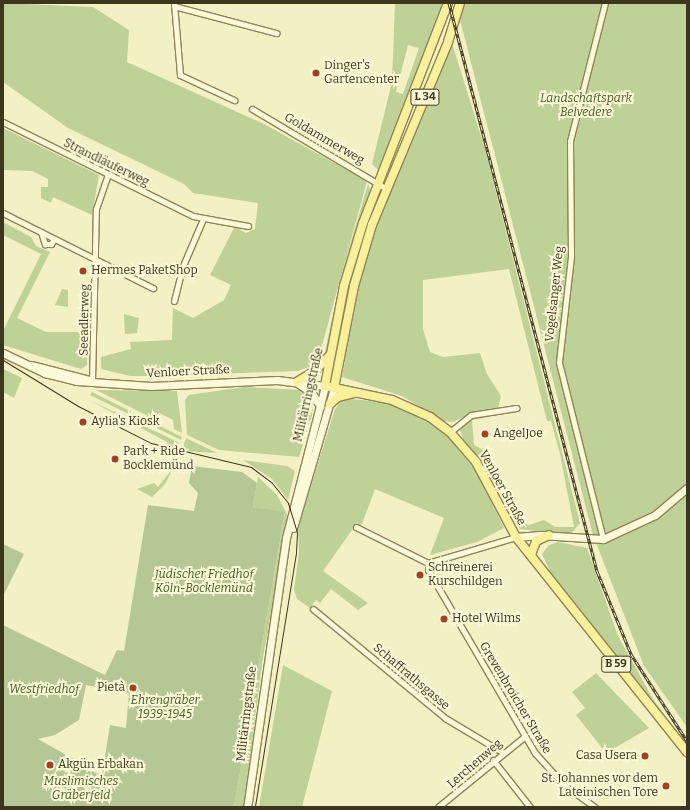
<!DOCTYPE html>
<meta charset="utf-8">
<style>
body{margin:0}
#map{position:relative;width:690px;height:810px;overflow:hidden;background:#f3f0c4;font-family:Bitter,serif}
div>[style]{position:absolute}
[style*='--x']{left:calc(var(--x)*1px);top:calc(var(--y)*1px);width:calc(var(--w)*1px);rotate:calc(var(--a)*1deg)}
.green>*{inset:0;background:#bed297}
.cemetery>*{inset:0;background:#b6c796}
.roads{filter:drop-shadow(1px 0 #908358) drop-shadow(-1px 0 #908358) drop-shadow(0 1px #908358) drop-shadow(0 -1px #908358)}
.street>*{height:5px;margin:-2.5px;padding:0 2.5px;transform-origin:2.5px;border-radius:2.5px;background:#fcfad9}
.secondary>*{height:7px;margin:-3.5px;padding:0 3.5px;transform-origin:3.5px;border-radius:3.5px;background:#fcfad9}
.primary>*{height:8px;margin:-4px;padding:0 4px;transform-origin:4px;border-radius:4px;background:#f9f199}
.tram>*{height:1px;margin:-0.5px;padding:0 0.5px;transform-origin:0.5px;border-radius:0.5px;background:#3e351e}
.rail>*{height:3px;margin-top:-1.5px;transform-origin:0;background:repeating-linear-gradient(90deg,#f9f7d5 0 4.5px,#3e351e 0 9px);box-sizing:border-box;border-block:1px solid #3e351e}
.dots>*{width:11px;height:11px;translate:-50% -50%;box-sizing:border-box;border:2px solid #f9f7d5;border-radius:50%}
span{translate:-50% -50%;white-space:nowrap;text-align:center;line-height:1.15;-webkit-text-stroke:4px #f9f7d5;paint-order:stroke}
.shield-label span{padding:1px 3px;background:#f9f7d5;border:1px solid;border-radius:3px;-webkit-text-stroke-width:0}
.shield-label{font-size:11px;color:#3e351e;font-weight:700}
.poi-label{font-size:12px;color:#3e351e}
.left{translate:0 -50%;text-align:left}
.right{translate:-100% -50%;text-align:right}
.park-label{font-size:12px;color:#415d22;font-style:italic}
.street-label{font-size:12px;color:#3e351e}
.frame{position:absolute;inset:0;border:4px solid #3e351e;pointer-events:none}
</style>
<div id="map">
<div class="green">
<div style="clip-path:polygon(3px 3px,93px 7px,129px 30px,127px 62px,264px 124px,367px 181px,317px 364px,298px 371px,157px 376px,130px 376px,101px 369px,101px 357px,131px 349px,130px 342px,172px 340px,173px 308px,193px 318px,224px 300px,231px 285px,210px 275px,233px 230px,235px 227px,246px 233px,255px 229px,258px 203px,193px 193px,184px 184px,68px 128px,3px 82px)"></div>
<div style="clip-path:polygon(evenodd,395px 3px,443px 3px,444px 12px,378px 170px,372px 164px,392px 82px,395px 3px,408px 45px,419px 48px,403px 94px,396px 92px,408px 45px)"></div>
<div style="clip-path:polygon(465px 3px,687px 3px,687px 727px,644px 666px,593px 535px,460px 20px)"></div>
<div style="clip-path:polygon(452px 43px,485px 149px,580px 523px,570px 535px,520px 529px,514px 520px,529px 525px,544px 520px,555px 527px,574px 527px,560px 454px,551px 421px,547px 421px,509px 269px,423px 280px,423px 329px,430px 352px,443px 357px,480px 353px,487px 374px,501px 396px,498px 408px,480px 410px,453px 422px,443px 421px,402px 396px,342px 377px,359px 285px,378px 220px)"></div>
<div style="clip-path:polygon(3px 128px,99px 175px,92px 215px,53px 197px,51px 203px,41px 198px,41px 187px,48px 187px,48px 179px,32px 171px,3px 170px)"></div>
<div style="clip-path:polygon(368px 184px,370px 190px,346px 263px,327px 352px,324px 356px,343px 269px)"></div>
<div style="clip-path:polygon(3px 222px,31px 237px,36px 246px,50px 252px,17px 318px,46px 332px,87px 332px,87px 365px,81px 369px,3px 345px,3px 331px,41px 254px,3px 235px)"></div>
<div style="clip-path:polygon(62px 289px,68px 290px,68px 307px,55px 305px)"></div>
<div style="clip-path:polygon(124px 314px,139px 318px,137px 333px,125px 334px)"></div>
<div style="clip-path:polygon(3px 369px,22px 378px,14px 398px,3px 392px)"></div>
<div style="clip-path:polygon(244px 387px,302px 390px,313px 397px,313px 412px,299px 457px,219px 450px,187px 435px,185px 400px,189px 395px)"></div>
<div style="clip-path:polygon(96px 390px,177px 391px,182px 433px,174px 429px,173px 420px,159px 413px,156px 420px)"></div>
<div style="clip-path:polygon(92px 392px,182px 437px,181px 440px,90px 395px)"></div>
<div style="clip-path:polygon(344px 398px,387px 403px,415px 413px,446px 435px,475px 469px,504px 528px,477px 542px,430px 555px,444px 518px,375px 489px,362px 524px,352px 530px,323px 571px,368px 603px,358px 610px,331px 589px,320px 603px,316px 600px,310px 608px,297px 599px,294px 590px,299px 552px,298px 527px,335px 409px)"></div>
<div style="clip-path:polygon(91px 401px,180px 443px,176px 451px,167px 442px)"></div>
<div style="clip-path:polygon(480px 415px,488px 417px,472px 420px,474px 445px,484px 450px,483px 462px,463px 439px,460px 430px,471px 418px)"></div>
<div style="clip-path:polygon(186px 438px,217px 453px,182px 451px)"></div>
<div style="clip-path:polygon(243px 460px,287px 466px,295px 471px,288px 500px,272px 479px)"></div>
<div style="clip-path:polygon(170px 465px,175px 465px,165px 484px,152px 497px,137px 489px,154px 483px,158px 487px,173px 468px)"></div>
<div style="clip-path:polygon(258px 477px,277px 495px,289px 518px,263px 657px,244px 807px,234px 807px,285px 513px,253px 507px)"></div>
<div style="clip-path:polygon(558px 542px,587px 548px,618px 636px,653px 699px,683px 740px,552px 576px,542px 554px,549px 545px)"></div>
<div style="clip-path:polygon(283px 665px,332px 691px,302px 807px,259px 807px)"></div>
<div style="clip-path:polygon(596px 673px,649px 728px,606px 753px,576px 715px,585px 708px,572px 692px)"></div>
</div>
<div class="cemetery">
<div style="clip-path:polygon(evenodd,192px 466px,242px 472px,257px 483px,253px 507px,285px 512px,234px 807px,3px 807px,3px 625px,105px 675px,117px 650px,124px 651px,148px 505px,194px 511px,198px 493px,189px 483px,192px 466px,86px 685px,129px 693px,126px 728px,110px 725px,102px 775px,38px 739px,55px 735px,79px 720px,86px 685px)"></div>
<div style="clip-path:polygon(3px 544px,24px 554px,3px 596px)"></div>
</div>
<div class="roads">
<div class="street">
<div style="--x:174;--y:3;--w:72;--a:85.2"></div>
<div style="--x:180;--y:75;--w:60;--a:24.8"></div>
<div style="--x:174;--y:6;--w:106;--a:14.8"></div>
<div style="--x:252;--y:109;--w:155;--a:30.7"></div>
<div style="--x:3;--y:122;--w:212;--a:26.3"></div>
<div style="--x:193;--y:216;--w:56;--a:10.3"></div>
<div style="--x:3;--y:213;--w:168;--a:26.6"></div>
<div style="--x:41;--y:232;--w:13;--a:72"></div>
<div style="--x:45;--y:244;--w:6;--a:0"></div>
<div style="--x:51;--y:244;--w:6;--a:-59"></div>
<div style="--x:174;--y:301;--w:34;--a:-76"></div>
<div style="--x:182;--y:268;--w:53;--a:-66.8"></div>
<div style="--x:92;--y:381;--w:172;--a:-88.7"></div>
<div style="--x:96;--y:209;--w:37;--a:-71"></div>
<div style="--x:450;--y:432;--w:27;--a:-39"></div>
<div style="--x:471;--y:415;--w:46;--a:-8.8"></div>
<div style="--x:356;--y:527;--w:80;--a:26.6"></div>
<div style="--x:603;--y:539;--w:182;--a:-104"></div>
<div style="--x:559;--y:362;--w:107;--a:-83.5"></div>
<div style="--x:571;--y:256;--w:115;--a:-90.5"></div>
<div style="--x:570;--y:141;--w:142;--a:-75.8"></div>
<div style="--x:428;--y:563;--w:7;--a:90"></div>
<div style="--x:428;--y:570;--w:212;--a:59.7"></div>
<div style="--x:535;--y:753;--w:42;--a:47.9"></div>
<div style="--x:563;--y:784;--w:39;--a:36"></div>
<div style="--x:428;--y:563;--w:92;--a:-16.5"></div>
<div style="--x:313;--y:609;--w:171;--a:39.5"></div>
<div style="--x:445;--y:718;--w:66;--a:30.8"></div>
<div style="--x:493;--y:760;--w:60;--a:51.8"></div>
<div style="--x:438;--y:807;--w:112;--a:-39.2"></div>
</div>
<div class="secondary">
<div style="--x:3;--y:353;--w:47;--a:25.5"></div>
<div style="--x:45;--y:373;--w:33;--a:14"></div>
<div style="--x:77;--y:381;--w:74;--a:3.9"></div>
<div style="--x:151;--y:386;--w:126;--a:-2.7"></div>
<div style="--x:277;--y:380;--w:48;--a:7.1"></div>
<div style="--x:325;--y:386;--w:157;--a:104.4"></div>
<div style="--x:286;--y:538;--w:272;--a:98.2"></div>
<div style="--x:31;--y:365;--w:61;--a:14.3"></div>
<div style="--x:299;--y:384;--w:14;--a:34"></div>
<div style="--x:311;--y:392;--w:17;--a:57"></div>
<div style="--x:293;--y:528;--w:146;--a:-73.7"></div>
<div style="--x:516;--y:537;--w:24;--a:-5"></div>
<div style="--x:540;--y:535;--w:63;--a:3.6"></div>
<div style="--x:603;--y:539;--w:57;--a:-24.8"></div>
<div style="--x:655;--y:515;--w:42;--a:-40.2"></div>
</div>
<div class="primary">
<div style="--x:448;--y:3;--w:236;--a:111.1"></div>
<div style="--x:363;--y:223;--w:66;--a:106.8"></div>
<div style="--x:344;--y:286;--w:102;--a:100.8"></div>
<div style="--x:325;--y:386;--w:68;--a:11.8"></div>
<div style="--x:392;--y:400;--w:42;--a:24.1"></div>
<div style="--x:430;--y:417;--w:25;--a:37"></div>
<div style="--x:450;--y:432;--w:40;--a:49"></div>
<div style="--x:476;--y:462;--w:85;--a:61.9"></div>
<div style="--x:516;--y:537;--w:275;--a:51.5"></div>
<div style="--x:297;--y:382;--w:22;--a:-32"></div>
<div style="--x:316;--y:370;--w:21;--a:-47"></div>
<div style="--x:334;--y:388;--w:104;--a:-78.9"></div>
<div style="--x:354;--y:286;--w:64;--a:-73.6"></div>
<div style="--x:372;--y:225;--w:198;--a:-67.4"></div>
<div style="--x:448;--y:42;--w:41;--a:-72.9"></div>
<div style="--x:330;--y:404;--w:11;--a:-41"></div>
<div style="--x:338;--y:397;--w:16;--a:-14"></div>
<div style="--x:531;--y:555;--w:15;--a:-70"></div>
<div style="--x:536;--y:541;--w:14;--a:-25"></div>
</div>
</div>
<div class="tram">
<div style="--x:3;--y:360;--w:88;--a:31.5"></div>
<div style="--x:78;--y:406;--w:82;--a:26.9"></div>
<div style="--x:151;--y:443;--w:103;--a:13.5"></div>
<div style="--x:251;--y:467;--w:26;--a:37"></div>
<div style="--x:272;--y:483;--w:26;--a:51"></div>
<div style="--x:288;--y:503;--w:31;--a:73"></div>
<div style="--x:297;--y:533;--w:20;--a:93"></div>
<div style="--x:296;--y:553;--w:257;--a:99.2"></div>
</div>
<div class="rail">
<div style="--x:449;--y:3;--w:587;--a:75.4"></div>
<div style="--x:597;--y:571;--w:90;--a:67.7"></div>
<div style="--x:631;--y:654;--w:103;--a:57.2"></div>
</div>
<div class="dots">
<div style="left:316px;top:73px;background:#a53f22"></div>
<div style="left:83px;top:271px;background:#a53f22"></div>
<div style="left:83px;top:422px;background:#a53f22"></div>
<div style="left:485px;top:434px;background:#a53f22"></div>
<div style="left:115px;top:459px;background:#a53f22"></div>
<div style="left:420px;top:575px;background:#a53f22"></div>
<div style="left:444px;top:619px;background:#a53f22"></div>
<div style="left:133px;top:688px;background:#a53f22"></div>
<div style="left:645px;top:756px;background:#a53f22"></div>
<div style="left:50px;top:765px;background:#a53f22"></div>
<div style="left:666px;top:786px;background:#a53f22"></div>
</div>
<div class="shield-label">
<span style="left:425px;top:97px">L 34</span>
<span style="left:616px;top:664px">B 59</span>
</div>
<div class="poi-label">
<span class="left" style="left:324px;top:73px">Dinger's<br>Gartencenter</span>
<span class="left" style="left:91px;top:271px">Hermes PaketShop</span>
<span class="left" style="left:91px;top:422px">Aylia's Kiosk</span>
<span class="left" style="left:493px;top:434px">AngelJoe</span>
<span class="left" style="left:123px;top:459px">Park + Ride<br>Bocklemünd</span>
<span class="left" style="left:428px;top:575px">Schreinerei<br>Kurschildgen</span>
<span class="left" style="left:452px;top:619px">Hotel Wilms</span>
<span class="right" style="left:125px;top:688px">Pietà</span>
<span class="right" style="left:637px;top:756px">Casa Usera</span>
<span class="left" style="left:58px;top:765px">Akgün Erbakan</span>
<span class="right" style="left:658px;top:786px">St. Johannes vor dem<br>Lateinischen Tore</span>
</div>
<div class="park-label">
<span style="left:586px;top:106px">Landschaftspark<br>Belvedere</span>
<span style="left:204px;top:582px">Jüdischer Friedhof<br>Köln-Bocklemünd</span>
<span style="left:44px;top:690px">Westfriedhof</span>
<span style="left:165px;top:708px">Ehrengräber<br>1939-1945</span>
<span style="left:81px;top:789px">Muslimisches<br>Gräberfeld</span>
</div>
<div class="street-label">
<span style="left:324px;top:139px;rotate:30deg">Goldammerweg</span>
<span style="left:106px;top:163px;rotate:26deg">Strandläuferweg</span>
<span style="left:555px;top:294px;rotate:-84deg">Vogelsanger Weg</span>
<span style="left:85px;top:320px;rotate:-89deg">Seeadlerweg</span>
<span style="left:188px;top:372px;rotate:-3deg">Venloer Straße</span>
<span style="left:309px;top:395px;rotate:-77deg">Militärringstraße</span>
<span style="left:502px;top:488px;rotate:61deg">Venloer Straße</span>
<span style="left:411px;top:677px;rotate:40deg">Schaffrathsgasse</span>
<span style="left:515px;top:698px;rotate:59deg">Grevenbroicher Straße</span>
<span style="left:247px;top:714px;rotate:-83deg">Militärringstraße</span>
<span style="left:475px;top:764px;rotate:-41deg">Lerchenweg</span>
</div>
<div class="frame"></div>
</div>
